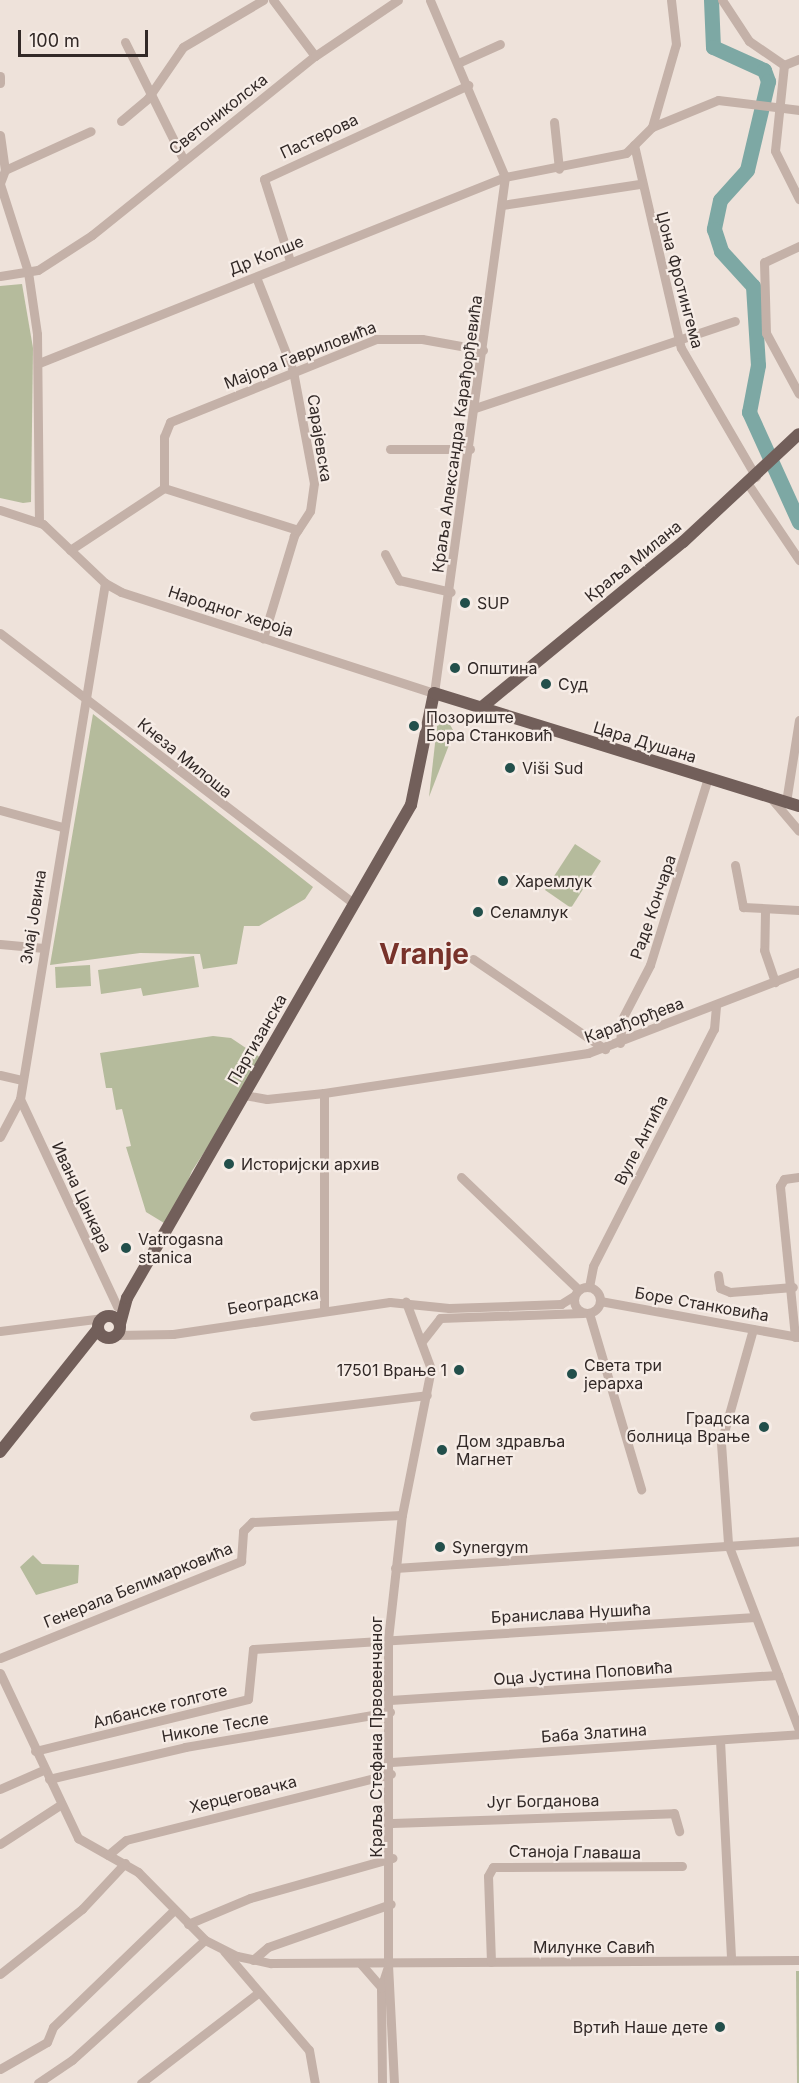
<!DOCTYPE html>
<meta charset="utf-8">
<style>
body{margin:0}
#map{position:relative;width:799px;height:2083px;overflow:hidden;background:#eee2da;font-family:Inter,sans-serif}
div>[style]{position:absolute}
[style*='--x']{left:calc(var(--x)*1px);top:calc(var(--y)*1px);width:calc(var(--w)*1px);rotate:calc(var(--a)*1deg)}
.green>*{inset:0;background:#b5bb9c}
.river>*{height:15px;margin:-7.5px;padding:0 7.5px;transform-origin:7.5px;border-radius:7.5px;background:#7da8a4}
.minor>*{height:9px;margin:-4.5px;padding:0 4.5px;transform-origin:4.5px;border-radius:4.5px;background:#c4b1a8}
.minor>.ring{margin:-4.5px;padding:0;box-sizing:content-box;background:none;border:9px solid #c4b1a8;border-radius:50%}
.major>*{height:12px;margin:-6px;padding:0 6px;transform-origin:6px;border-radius:6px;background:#725f5a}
.major>.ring{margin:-6px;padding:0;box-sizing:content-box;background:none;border:12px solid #725f5a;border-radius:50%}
.dots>*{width:16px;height:16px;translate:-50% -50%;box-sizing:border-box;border:3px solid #f6ece6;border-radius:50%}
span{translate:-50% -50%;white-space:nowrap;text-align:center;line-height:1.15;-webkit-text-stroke:4.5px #f6ece6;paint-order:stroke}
.street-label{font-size:16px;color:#322927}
.poi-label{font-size:16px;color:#322927}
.left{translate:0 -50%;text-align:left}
.right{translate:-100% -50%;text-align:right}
.town-label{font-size:28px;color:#78322a;font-weight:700}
.scale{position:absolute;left:18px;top:30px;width:130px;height:27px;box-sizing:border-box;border:3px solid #322927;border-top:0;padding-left:8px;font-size:18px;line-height:21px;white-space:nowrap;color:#322927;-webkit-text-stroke:4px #f6ece6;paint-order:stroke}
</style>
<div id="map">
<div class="green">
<div style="clip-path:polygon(22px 284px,33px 348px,31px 502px,23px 503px,0 498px,0 286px)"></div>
<div style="clip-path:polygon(93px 714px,313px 887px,305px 899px,259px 926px,244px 926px,237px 964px,203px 969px,200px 954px,140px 953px,50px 965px)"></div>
<div style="clip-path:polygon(447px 719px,454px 732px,429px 797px,437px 726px)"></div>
<div style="clip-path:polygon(575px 844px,601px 861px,571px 908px,545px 890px)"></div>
<div style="clip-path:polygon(194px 956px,199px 987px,143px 996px,141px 988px,101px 994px,98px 970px)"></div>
<div style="clip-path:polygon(90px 965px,91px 986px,56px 988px,55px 967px)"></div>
<div style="clip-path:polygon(213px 1036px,231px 1038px,264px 1060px,192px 1171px,169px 1226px,146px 1212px,126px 1147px,131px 1146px,122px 1109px,116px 1110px,112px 1088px,106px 1088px,100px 1053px)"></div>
<div style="clip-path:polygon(33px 1555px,42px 1564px,79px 1565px,78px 1583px,36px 1595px,20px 1567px)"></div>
<div style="clip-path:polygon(796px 1971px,799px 1971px,799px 2083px,797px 2083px)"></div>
</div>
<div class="river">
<div style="--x:711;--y:0;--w:47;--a:87.6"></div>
<div style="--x:713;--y:47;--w:56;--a:24.3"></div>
<div style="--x:764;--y:70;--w:12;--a:70"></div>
<div style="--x:768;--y:81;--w:91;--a:103.3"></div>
<div style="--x:747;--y:170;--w:40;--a:132"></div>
<div style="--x:720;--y:200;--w:30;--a:102"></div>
<div style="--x:714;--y:229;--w:23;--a:72"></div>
<div style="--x:721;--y:251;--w:47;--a:47.6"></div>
<div style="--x:753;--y:286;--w:79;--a:86.4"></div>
<div style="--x:758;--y:365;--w:48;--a:100.8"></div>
<div style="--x:749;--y:412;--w:121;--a:65.6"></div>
</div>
<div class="minor">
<div style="--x:273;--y:0;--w:70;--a:53.1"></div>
<div style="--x:722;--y:0;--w:49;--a:56.6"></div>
<div style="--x:749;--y:41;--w:42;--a:34.4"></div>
<div style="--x:125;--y:42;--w:131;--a:63.6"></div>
<div style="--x:458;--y:63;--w:46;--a:-24.3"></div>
<div style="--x:784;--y:65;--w:86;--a:96"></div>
<div style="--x:775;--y:151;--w:54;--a:63.4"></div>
<div style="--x:784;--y:65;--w:16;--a:-22"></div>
<div style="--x:0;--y:83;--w:7;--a:-90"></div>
<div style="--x:121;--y:121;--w:35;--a:-40"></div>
<div style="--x:148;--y:98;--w:62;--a:-55.5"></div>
<div style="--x:183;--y:47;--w:93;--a:-30.4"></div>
<div style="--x:554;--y:122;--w:47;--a:83.9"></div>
<div style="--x:652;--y:127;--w:71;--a:-22.2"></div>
<div style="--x:718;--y:100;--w:82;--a:7"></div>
<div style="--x:0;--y:135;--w:35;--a:82"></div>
<div style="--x:5;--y:170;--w:14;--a:111"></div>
<div style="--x:634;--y:145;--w:208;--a:77"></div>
<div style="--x:681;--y:348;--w:149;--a:59.8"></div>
<div style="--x:5;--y:170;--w:94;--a:-24.4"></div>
<div style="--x:0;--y:184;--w:92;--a:72.3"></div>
<div style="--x:28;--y:272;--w:63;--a:81.7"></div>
<div style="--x:37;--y:334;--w:187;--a:89.4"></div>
<div style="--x:502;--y:205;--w:139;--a:-8.7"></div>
<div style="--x:799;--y:246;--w:38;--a:155"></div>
<div style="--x:764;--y:262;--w:71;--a:88.4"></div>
<div style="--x:766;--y:333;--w:69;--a:61.6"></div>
<div style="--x:290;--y:261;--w:86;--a:-107.6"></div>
<div style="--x:264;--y:179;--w:225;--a:-24.7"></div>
<div style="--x:0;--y:276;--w:38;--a:-9"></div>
<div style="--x:38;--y:270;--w:64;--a:-32.9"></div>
<div style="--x:92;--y:235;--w:286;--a:-38.8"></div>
<div style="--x:315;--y:56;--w:100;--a:-34"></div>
<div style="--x:256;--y:277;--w:101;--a:68.5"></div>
<div style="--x:293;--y:371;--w:114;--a:79.4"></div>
<div style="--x:314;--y:483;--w:28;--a:98"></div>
<div style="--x:310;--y:511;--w:30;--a:123"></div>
<div style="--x:294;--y:536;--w:107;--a:106.9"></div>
<div style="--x:39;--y:363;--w:502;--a:-21.76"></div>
<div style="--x:505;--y:177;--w:123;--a:-11.2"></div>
<div style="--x:626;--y:153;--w:37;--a:-45"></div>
<div style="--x:652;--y:127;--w:86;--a:-73.9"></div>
<div style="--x:676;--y:44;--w:44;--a:-96.5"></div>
<div style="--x:475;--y:408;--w:274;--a:-18.5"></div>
<div style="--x:390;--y:449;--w:80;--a:0"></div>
<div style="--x:748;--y:484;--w:92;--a:56.1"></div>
<div style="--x:164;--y:488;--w:51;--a:-90"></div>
<div style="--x:164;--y:437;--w:16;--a:-68"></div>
<div style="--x:170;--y:422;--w:222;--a:-21.9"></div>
<div style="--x:376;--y:339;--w:46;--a:0"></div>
<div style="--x:422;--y:339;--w:62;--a:10.2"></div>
<div style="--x:0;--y:510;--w:45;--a:18"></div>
<div style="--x:43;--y:524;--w:86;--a:43.6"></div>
<div style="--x:105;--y:583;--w:18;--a:29"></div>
<div style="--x:121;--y:592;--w:329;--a:17.9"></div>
<div style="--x:434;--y:693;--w:521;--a:-82.17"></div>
<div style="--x:505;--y:177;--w:192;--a:-113"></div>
<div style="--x:70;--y:550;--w:113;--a:-33.4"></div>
<div style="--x:164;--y:488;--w:140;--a:17.4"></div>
<div style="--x:385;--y:554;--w:30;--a:62"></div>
<div style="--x:399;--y:580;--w:53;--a:13"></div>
<div style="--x:0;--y:633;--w:446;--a:37.4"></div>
<div style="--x:771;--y:798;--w:43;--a:49.7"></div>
<div style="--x:786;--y:802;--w:83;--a:-81"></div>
<div style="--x:0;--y:810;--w:64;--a:15.3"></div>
<div style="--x:735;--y:865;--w:43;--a:79.2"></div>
<div style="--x:743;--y:907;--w:56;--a:3.1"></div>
<div style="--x:765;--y:911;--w:39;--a:91"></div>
<div style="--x:764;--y:950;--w:34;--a:71"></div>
<div style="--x:0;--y:944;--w:44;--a:5.2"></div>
<div style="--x:473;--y:959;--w:160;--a:34.3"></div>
<div style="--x:620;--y:1043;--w:24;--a:-85"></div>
<div style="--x:622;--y:1019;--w:61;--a:-62.6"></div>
<div style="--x:650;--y:965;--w:196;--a:-72.8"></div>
<div style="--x:0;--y:1075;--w:23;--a:13"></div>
<div style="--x:244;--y:1095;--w:23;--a:10"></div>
<div style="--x:267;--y:1099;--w:57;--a:-6"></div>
<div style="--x:324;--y:1093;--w:267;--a:-8.6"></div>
<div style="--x:588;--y:1053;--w:226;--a:-21"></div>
<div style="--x:20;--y:1099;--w:229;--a:64.9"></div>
<div style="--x:0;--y:1137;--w:43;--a:-62.2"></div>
<div style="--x:20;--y:1099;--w:523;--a:-80.65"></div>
<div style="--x:461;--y:1177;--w:163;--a:43.8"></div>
<div style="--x:718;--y:1275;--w:13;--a:81"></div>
<div style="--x:720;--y:1288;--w:11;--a:22"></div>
<div style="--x:730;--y:1292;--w:63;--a:-4.5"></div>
<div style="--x:589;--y:1287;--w:21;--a:-79"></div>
<div style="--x:593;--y:1266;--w:266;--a:-63"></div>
<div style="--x:714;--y:1029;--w:22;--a:-85"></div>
<div class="ring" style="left:574px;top:1287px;width:17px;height:17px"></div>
<div style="--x:600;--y:1301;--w:202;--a:10.3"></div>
<div style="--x:324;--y:1308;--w:215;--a:-90"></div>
<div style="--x:589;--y:1313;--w:184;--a:73.5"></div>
<div style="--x:753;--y:1329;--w:118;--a:105.7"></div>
<div style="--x:721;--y:1443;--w:101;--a:86"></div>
<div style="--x:728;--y:1544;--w:199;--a:69.1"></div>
<div style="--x:0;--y:1331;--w:104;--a:-7.2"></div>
<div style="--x:117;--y:1335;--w:56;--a:-1"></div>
<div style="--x:173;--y:1334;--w:219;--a:-8.4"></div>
<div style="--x:390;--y:1302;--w:59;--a:5.8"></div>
<div style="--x:449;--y:1308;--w:112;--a:-2"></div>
<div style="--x:561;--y:1304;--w:15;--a:-32"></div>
<div style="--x:795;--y:1337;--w:152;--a:-95.7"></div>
<div style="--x:780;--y:1186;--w:8;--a:-60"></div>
<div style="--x:784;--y:1179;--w:15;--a:-8"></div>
<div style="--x:423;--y:1340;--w:28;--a:-52"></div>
<div style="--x:440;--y:1318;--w:143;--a:-2"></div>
<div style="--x:254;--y:1416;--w:174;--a:-6.9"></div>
<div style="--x:395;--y:1568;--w:405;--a:-3.8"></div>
<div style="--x:0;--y:1658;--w:260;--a:-21.9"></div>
<div style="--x:241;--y:1561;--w:30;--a:-86"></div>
<div style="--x:243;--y:1531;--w:13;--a:-45"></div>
<div style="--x:252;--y:1522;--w:150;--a:-2.7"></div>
<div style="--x:0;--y:1673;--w:183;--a:64.7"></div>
<div style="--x:78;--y:1838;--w:69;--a:29.5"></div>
<div style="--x:138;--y:1872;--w:95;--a:45.4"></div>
<div style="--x:205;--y:1940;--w:36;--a:27"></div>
<div style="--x:237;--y:1956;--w:35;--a:12"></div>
<div style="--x:271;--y:1963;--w:528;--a:-0.33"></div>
<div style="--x:390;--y:1700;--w:389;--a:-3.7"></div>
<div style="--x:720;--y:1740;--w:220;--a:87.1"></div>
<div style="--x:35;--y:1751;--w:219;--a:-13.7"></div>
<div style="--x:248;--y:1699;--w:50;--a:-84.3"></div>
<div style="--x:253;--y:1649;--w:503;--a:-3.65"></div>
<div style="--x:391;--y:1762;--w:409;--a:-3.9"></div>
<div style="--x:49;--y:1779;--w:140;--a:-13.2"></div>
<div style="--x:185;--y:1747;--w:208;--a:-9.7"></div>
<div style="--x:0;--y:1789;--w:47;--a:-23.8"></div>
<div style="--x:392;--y:1823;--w:282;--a:-2"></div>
<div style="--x:674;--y:1813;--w:19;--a:74"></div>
<div style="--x:0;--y:1844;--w:72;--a:-33"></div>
<div style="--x:108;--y:1855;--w:23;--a:-40"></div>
<div style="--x:126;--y:1840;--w:273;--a:-14"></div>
<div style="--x:188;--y:1924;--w:67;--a:-22.8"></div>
<div style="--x:250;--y:1898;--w:148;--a:-15.7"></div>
<div style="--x:224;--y:1951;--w:130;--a:49.4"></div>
<div style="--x:309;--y:2050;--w:34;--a:80"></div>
<div style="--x:253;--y:1960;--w:20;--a:-41"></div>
<div style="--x:268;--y:1947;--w:130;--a:-19.3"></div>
<div style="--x:491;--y:1962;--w:86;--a:-92"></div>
<div style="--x:488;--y:1876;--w:10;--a:-61"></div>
<div style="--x:493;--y:1867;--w:189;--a:-0.3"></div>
<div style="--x:361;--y:1964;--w:30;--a:49"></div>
<div style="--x:0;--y:1974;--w:105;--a:-38.4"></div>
<div style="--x:82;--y:1909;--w:63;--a:-46.9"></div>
<div style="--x:0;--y:2069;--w:54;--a:-29.9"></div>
<div style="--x:47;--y:2042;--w:16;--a:-68"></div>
<div style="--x:53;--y:2027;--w:168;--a:-44"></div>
<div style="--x:38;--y:2083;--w:41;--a:-34.1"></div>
<div style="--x:72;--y:2060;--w:179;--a:-42.1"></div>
<div style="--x:141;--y:2083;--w:148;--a:-37.6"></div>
<div style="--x:382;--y:2083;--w:95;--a:-90.6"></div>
<div style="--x:381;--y:1988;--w:20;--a:-72"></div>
<div style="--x:394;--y:2083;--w:119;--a:-92.9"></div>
<div style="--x:388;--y:1964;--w:325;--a:-90"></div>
<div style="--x:388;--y:1639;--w:125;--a:-83.6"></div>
<div style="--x:402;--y:1515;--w:149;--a:-78.8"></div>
<div style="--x:431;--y:1369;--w:72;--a:-110.5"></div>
</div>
<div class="major">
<div style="--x:482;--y:707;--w:260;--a:-39.4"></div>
<div style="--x:683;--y:542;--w:158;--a:-43"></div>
<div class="ring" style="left:98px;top:1316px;width:10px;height:10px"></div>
<div style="--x:120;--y:1324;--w:27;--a:-75"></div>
<div style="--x:127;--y:1298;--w:569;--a:-60.06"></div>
<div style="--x:411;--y:805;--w:114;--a:-78.4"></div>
<div style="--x:434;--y:693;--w:382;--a:17.2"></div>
<div style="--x:0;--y:1452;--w:156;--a:-51.5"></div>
</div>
<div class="dots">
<div style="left:465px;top:603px;background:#224f4b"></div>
<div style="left:455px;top:668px;background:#224f4b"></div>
<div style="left:546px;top:684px;background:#224f4b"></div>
<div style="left:414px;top:726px;background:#224f4b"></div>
<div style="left:510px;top:768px;background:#224f4b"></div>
<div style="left:503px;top:881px;background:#224f4b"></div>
<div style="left:478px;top:912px;background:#224f4b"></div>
<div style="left:229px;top:1164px;background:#224f4b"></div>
<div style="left:126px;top:1248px;background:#224f4b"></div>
<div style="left:459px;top:1370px;background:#224f4b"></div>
<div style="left:572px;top:1374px;background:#224f4b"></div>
<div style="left:764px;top:1427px;background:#224f4b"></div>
<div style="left:442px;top:1450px;background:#224f4b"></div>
<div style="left:440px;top:1547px;background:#224f4b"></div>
<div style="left:720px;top:2027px;background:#224f4b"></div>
</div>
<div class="street-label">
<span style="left:218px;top:114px;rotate:-38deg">Светониколска</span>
<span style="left:319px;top:136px;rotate:-25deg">Пастерова</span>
<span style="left:266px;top:255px;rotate:-22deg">Др Копше</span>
<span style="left:680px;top:280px;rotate:75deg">Џона Фротингема</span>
<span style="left:300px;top:355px;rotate:-21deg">Мајора Гавриловића</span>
<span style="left:457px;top:434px;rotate:-82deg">Краља Александра Карађорђевића</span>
<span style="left:320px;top:438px;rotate:81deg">Сарајевска</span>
<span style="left:633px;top:561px;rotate:-39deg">Краља Милана</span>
<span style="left:231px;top:611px;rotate:18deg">Народног хероја</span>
<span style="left:645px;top:742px;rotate:17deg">Цара Душана</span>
<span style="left:185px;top:758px;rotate:39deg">Кнеза Милоша</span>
<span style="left:653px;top:907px;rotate:-71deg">Раде Кончара</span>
<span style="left:33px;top:917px;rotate:-81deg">Змај Јовина</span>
<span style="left:634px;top:1020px;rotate:-20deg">Карађорђева</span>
<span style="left:257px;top:1039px;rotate:-60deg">Партизанска</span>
<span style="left:641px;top:1140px;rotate:-63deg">Вуле Антића</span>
<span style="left:82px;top:1197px;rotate:65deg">Ивана Цанкара</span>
<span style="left:273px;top:1301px;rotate:-10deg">Београдска</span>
<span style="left:702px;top:1304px;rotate:10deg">Боре Станковића</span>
<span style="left:138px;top:1585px;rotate:-22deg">Генерала Белимарковића</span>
<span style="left:571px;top:1613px;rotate:-3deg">Бранислава Нушића</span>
<span style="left:583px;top:1673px;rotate:-4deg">Оца Јустина Поповића</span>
<span style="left:160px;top:1706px;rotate:-14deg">Албанске голготе</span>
<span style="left:215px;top:1727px;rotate:-10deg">Николе Тесле</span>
<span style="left:594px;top:1733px;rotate:-4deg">Баба Златина</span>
<span style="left:376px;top:1737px;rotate:-90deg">Краља Стефана Првовенчаног</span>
<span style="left:243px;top:1794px;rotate:-14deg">Херцеговачка</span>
<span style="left:543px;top:1801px;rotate:-1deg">Југ Богданова</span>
<span style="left:575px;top:1852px;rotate:1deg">Станоја Главаша</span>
<span style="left:594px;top:1947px">Милунке Савић</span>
</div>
<div class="poi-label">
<span class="left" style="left:477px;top:603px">SUP</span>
<span class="left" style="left:467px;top:668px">Општина</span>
<span class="left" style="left:558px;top:684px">Суд</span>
<span class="left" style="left:426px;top:726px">Позориште<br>Бора Станковић</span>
<span class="left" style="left:522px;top:768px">Viši Sud</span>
<span class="left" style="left:515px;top:881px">Харемлук</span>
<span class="left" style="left:490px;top:912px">Селамлук</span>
<span class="left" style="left:241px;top:1164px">Историјски архив</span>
<span class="left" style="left:138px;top:1248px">Vatrogasna<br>stanica</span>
<span class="left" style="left:584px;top:1374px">Света три<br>јерарха</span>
<span class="right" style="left:447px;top:1370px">17501 Врање 1</span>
<span class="right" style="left:750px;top:1427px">Градска<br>болница Врање</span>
<span class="left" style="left:456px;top:1450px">Дом здравља<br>Магнет</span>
<span class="left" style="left:452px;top:1547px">Synergym</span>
<span class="right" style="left:708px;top:2027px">Вртић Наше дете</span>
</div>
<div class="town-label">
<span style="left:424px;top:954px">Vranje</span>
</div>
<div class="scale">100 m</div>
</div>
